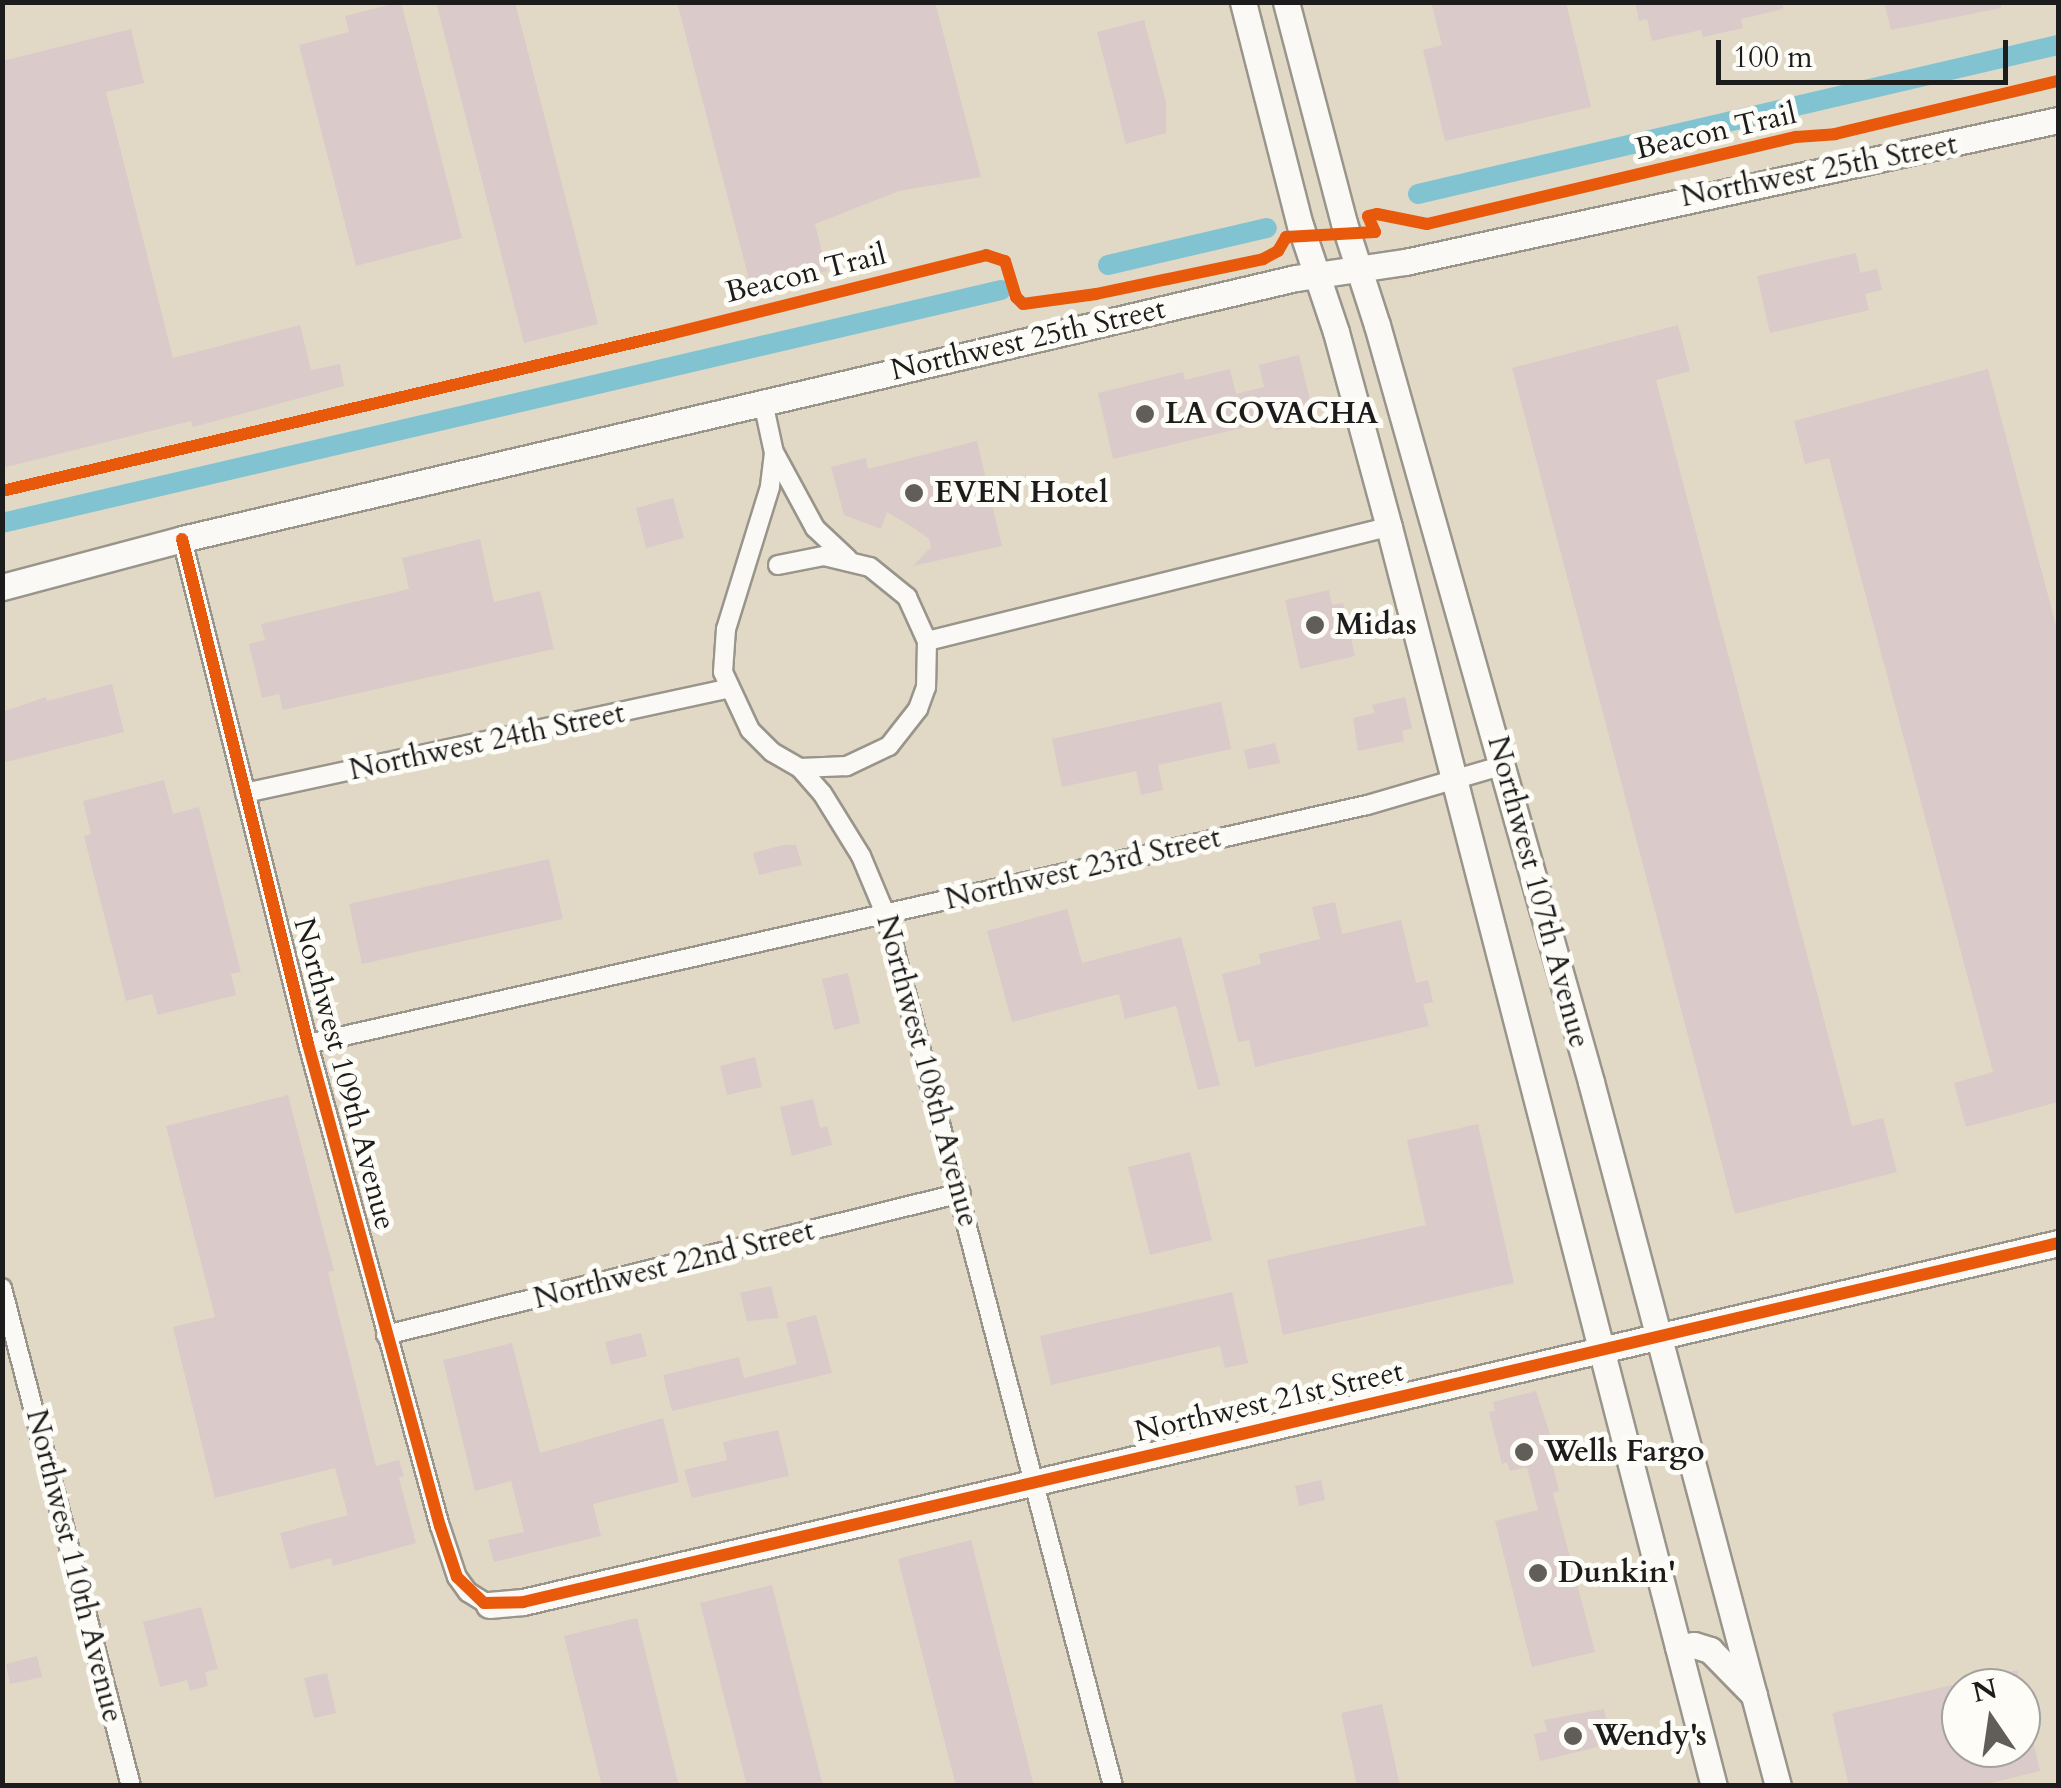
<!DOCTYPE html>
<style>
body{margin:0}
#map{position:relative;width:2061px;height:1788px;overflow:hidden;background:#e1d9c6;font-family:Cardo,serif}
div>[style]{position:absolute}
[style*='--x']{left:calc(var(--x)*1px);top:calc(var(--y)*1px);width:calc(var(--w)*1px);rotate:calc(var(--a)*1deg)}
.canal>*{height:20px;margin:-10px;padding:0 10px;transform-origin:10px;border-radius:10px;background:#82c3d2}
.building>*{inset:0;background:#dacac9}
.roads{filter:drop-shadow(2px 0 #9a958b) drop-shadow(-2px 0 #9a958b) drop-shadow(0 2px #9a958b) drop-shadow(0 -2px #9a958b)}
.street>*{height:18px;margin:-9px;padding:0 9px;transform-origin:9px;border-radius:9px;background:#faf9f6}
.secondary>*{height:25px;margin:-12.5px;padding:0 12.5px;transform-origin:12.5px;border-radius:12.5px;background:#faf9f6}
.cycleway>*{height:12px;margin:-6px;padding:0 6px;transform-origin:6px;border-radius:6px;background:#e8590c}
.dots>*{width:28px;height:28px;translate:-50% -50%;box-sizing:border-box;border:5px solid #fdfcf7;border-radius:50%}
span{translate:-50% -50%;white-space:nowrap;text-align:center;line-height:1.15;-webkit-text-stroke:10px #fdfcf7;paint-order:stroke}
.street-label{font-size:30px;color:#1c1c1c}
.poi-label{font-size:30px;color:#1c1c1c;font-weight:700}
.left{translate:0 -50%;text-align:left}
.frame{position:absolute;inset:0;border:5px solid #1c1c1c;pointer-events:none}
.north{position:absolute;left:1941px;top:1668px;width:100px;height:100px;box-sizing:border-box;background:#fdfcf7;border:2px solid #a3a29f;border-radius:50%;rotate:347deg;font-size:28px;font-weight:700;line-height:40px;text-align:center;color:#1c1c1c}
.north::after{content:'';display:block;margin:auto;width:35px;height:45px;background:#615e58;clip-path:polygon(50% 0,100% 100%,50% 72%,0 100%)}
.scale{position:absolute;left:1716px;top:40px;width:292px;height:45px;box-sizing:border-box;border:5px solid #1c1c1c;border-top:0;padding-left:12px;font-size:30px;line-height:35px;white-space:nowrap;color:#1c1c1c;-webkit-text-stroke:8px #fdfcf7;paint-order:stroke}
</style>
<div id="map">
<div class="canal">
<div style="--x:1418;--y:194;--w:657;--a:-13.11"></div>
<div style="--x:1108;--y:265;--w:163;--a:-13.1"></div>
<div style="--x:2;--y:523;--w:1026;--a:-13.13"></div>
</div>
<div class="building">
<div style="clip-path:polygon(401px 2px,462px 238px,356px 266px,299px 45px,349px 32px,345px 16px)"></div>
<div style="clip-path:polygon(436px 2px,515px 2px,598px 324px,524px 343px)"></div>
<div style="clip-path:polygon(677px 2px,935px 2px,981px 177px,899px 191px,815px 224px,827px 271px,752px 291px)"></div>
<div style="clip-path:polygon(1431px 2px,1566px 2px,1591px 107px,1445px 141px,1423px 50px,1442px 45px)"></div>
<div style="clip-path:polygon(1635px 2px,1782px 2px,1783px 9px,1741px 19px,1743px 28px,1703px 37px,1701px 30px,1652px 41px,1647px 19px,1639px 21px)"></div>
<div style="clip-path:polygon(1884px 2px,2001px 2px,2001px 8px,1891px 30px)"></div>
<div style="clip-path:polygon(1144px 20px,1166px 102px,1166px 133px,1126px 144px,1097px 32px)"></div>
<div style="clip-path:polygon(131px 29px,144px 83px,106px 92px,173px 358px,300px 325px,311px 370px,340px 364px,344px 386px,193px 427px,191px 421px,2px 468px,2px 61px)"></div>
<div style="clip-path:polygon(1856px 253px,1860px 273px,1877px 269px,1882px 290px,1865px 294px,1869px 310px,1770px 333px,1757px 276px)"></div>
<div style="clip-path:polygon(1678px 325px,1690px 371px,1656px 380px,1852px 1126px,1883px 1118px,1897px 1172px,1735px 1214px,1512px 368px)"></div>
<div style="clip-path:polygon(1299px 355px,1315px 420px,1276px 430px,1274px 420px,1113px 459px,1098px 393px,1183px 372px,1185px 380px,1230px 369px,1236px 394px,1264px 387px,1259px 365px)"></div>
<div style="clip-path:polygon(1988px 369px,2058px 633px,2058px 1102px,1966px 1127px,1954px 1083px,1993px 1072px,1829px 458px,1805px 464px,1794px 421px)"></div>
<div style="clip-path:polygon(977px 441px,1002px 546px,913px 566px,931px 547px,929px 539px,914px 528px,887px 512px,881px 529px,844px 515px,831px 467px,866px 458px,868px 469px)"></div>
<div style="clip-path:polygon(673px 498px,684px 538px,646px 548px,636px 508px)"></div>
<div style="clip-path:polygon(480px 539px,494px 602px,540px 591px,554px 649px,283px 710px,279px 694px,262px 698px,249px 644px,265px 640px,261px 624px,409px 589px,402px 558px)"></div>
<div style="clip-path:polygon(1329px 590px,1332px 605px,1343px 603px,1355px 656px,1300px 669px,1285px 600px)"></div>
<div style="clip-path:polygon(112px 684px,124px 732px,2px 763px,2px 712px,46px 697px,47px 701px)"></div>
<div style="clip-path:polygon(1405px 697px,1412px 728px,1402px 731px,1404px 741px,1358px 751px,1353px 718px,1375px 713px,1372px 705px)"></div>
<div style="clip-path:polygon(1221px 702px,1231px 749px,1158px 765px,1163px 790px,1141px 795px,1136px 771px,1062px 787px,1052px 739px)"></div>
<div style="clip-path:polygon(1275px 743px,1280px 763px,1248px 769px,1244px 750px)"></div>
<div style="clip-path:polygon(164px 780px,173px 814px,199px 807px,241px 972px,231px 974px,236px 995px,158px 1015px,152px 994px,126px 1001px,84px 836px,91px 834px,83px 801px)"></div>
<div style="clip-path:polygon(783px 845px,796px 845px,802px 865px,759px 875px,753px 853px)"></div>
<div style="clip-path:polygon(549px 859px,563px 919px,362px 964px,349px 904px)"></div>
<div style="clip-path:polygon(1335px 902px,1342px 934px,1401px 920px,1416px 983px,1428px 980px,1433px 1002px,1423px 1004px,1429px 1026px,1255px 1067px,1249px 1040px,1238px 1042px,1222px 974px,1261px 964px,1259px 954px,1320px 939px,1312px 907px)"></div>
<div style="clip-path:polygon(1067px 909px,1082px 963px,1181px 937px,1220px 1085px,1198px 1090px,1176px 1006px,1125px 1019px,1119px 994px,1012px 1022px,987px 931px)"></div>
<div style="clip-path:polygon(848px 973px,860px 1023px,834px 1030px,822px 979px)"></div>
<div style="clip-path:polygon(755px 1057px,762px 1087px,727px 1095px,720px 1066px)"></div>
<div style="clip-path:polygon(288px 1095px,334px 1271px,328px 1272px,376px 1466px,399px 1460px,404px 1476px,399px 1478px,416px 1543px,333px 1566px,331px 1558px,290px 1569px,280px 1533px,348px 1515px,335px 1468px,215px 1498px,173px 1327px,215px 1317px,166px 1126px)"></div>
<div style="clip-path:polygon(813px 1099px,820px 1128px,827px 1126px,832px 1145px,792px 1156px,780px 1107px)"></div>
<div style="clip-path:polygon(1478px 1124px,1514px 1283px,1283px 1335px,1267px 1260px,1426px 1225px,1407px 1140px)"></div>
<div style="clip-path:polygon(1190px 1152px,1212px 1240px,1150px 1255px,1128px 1167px)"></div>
<div style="clip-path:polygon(771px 1286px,779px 1318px,747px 1321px,740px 1293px)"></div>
<div style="clip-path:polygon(1232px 1292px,1248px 1363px,1225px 1368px,1220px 1346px,1051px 1385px,1040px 1336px)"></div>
<div style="clip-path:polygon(816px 1315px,832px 1373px,672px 1411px,663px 1375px,739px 1357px,744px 1378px,797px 1364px,786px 1323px)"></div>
<div style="clip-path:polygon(641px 1333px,647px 1356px,611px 1365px,605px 1342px)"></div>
<div style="clip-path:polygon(512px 1343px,540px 1453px,663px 1418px,679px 1482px,593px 1504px,601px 1536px,494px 1562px,488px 1540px,524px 1532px,511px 1481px,475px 1491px,443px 1360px)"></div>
<div style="clip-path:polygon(1536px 1391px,1552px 1440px,1547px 1441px,1559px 1491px,1553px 1493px,1595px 1652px,1532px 1667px,1495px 1521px,1538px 1510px,1527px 1467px,1510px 1471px,1507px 1462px,1502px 1464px,1489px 1412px,1495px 1411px,1493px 1402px)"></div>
<div style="clip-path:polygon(778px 1430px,789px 1476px,692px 1498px,684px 1470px,727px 1460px,723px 1442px)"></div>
<div style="clip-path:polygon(1321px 1480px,1325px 1500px,1299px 1506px,1295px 1486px)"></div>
<div style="clip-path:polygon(971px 1540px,1034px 1786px,956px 1786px,898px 1559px)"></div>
<div style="clip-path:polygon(772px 1585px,823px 1786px,747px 1786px,700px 1603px)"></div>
<div style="clip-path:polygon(201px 1607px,218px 1669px,205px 1672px,208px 1686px,190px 1691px,187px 1680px,160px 1687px,143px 1622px)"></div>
<div style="clip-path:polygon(637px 1618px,679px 1786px,602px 1786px,564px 1636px)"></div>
<div style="clip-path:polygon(37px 1656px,42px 1677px,10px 1684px,6px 1664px)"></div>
<div style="clip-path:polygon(2017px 1670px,2021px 1688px,1968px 1688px,1967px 1682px)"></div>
<div style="clip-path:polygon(327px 1673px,336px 1713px,314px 1718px,304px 1678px)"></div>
<div style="clip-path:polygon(1961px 1683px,1961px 1748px,2021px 1748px,2021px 1716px,2027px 1715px,2040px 1771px,1978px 1786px,1849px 1786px,1832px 1713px)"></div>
<div style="clip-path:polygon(1382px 1704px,1400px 1786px,1357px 1786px,1341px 1713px)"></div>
<div style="clip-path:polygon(1604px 1709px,1611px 1737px,1597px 1741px,1598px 1747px,1540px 1761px,1534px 1734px,1547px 1731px,1544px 1720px)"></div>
</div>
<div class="roads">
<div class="street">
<div style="--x:763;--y:402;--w:52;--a:77.8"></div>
<div style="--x:774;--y:453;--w:34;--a:97"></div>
<div style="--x:770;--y:487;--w:149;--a:107.2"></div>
<div style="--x:726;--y:629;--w:43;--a:94"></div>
<div style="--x:723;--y:672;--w:64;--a:65"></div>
<div style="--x:750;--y:730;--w:31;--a:45"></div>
<div style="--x:772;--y:752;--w:32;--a:30"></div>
<div style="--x:800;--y:768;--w:33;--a:49"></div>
<div style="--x:822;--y:793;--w:74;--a:58.2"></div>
<div style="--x:861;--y:856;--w:62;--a:67.2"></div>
<div style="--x:885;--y:913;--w:902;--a:75.36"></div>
<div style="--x:775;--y:454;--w:84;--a:61.6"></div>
<div style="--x:815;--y:528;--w:45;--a:43.2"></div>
<div style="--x:182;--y:539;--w:520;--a:75.99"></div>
<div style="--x:308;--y:1044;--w:500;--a:74.7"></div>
<div style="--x:440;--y:1526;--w:54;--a:71.6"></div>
<div style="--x:457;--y:1577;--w:19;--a:54"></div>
<div style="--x:468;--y:1592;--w:25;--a:32"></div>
<div style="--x:778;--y:565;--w:47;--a:-11.1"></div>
<div style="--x:824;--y:556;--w:47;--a:13.4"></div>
<div style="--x:870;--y:567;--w:48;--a:39"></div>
<div style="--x:907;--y:597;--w:48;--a:65.6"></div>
<div style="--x:927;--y:641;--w:46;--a:91.2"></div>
<div style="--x:926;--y:687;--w:23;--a:110"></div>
<div style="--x:918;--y:709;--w:47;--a:128.1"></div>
<div style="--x:889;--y:746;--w:47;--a:154.5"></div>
<div style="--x:847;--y:766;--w:47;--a:177.6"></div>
<div style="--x:927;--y:641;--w:476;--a:-13.9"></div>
<div style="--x:245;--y:793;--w:494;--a:-12.2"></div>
<div style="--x:308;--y:1044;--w:1086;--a:-12.72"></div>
<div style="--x:1367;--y:805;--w:143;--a:-16.3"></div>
<div style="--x:2;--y:1288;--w:514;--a:75.48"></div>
<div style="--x:386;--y:1335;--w:592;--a:-13.87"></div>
</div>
<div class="secondary">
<div style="--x:1243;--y:2;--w:230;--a:75.7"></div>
<div style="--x:1300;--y:225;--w:113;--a:71.4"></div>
<div style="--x:1336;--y:332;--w:202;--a:74.8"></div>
<div style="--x:1389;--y:527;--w:1300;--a:75.53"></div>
<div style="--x:1286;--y:2;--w:228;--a:75.3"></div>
<div style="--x:1344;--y:223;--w:107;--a:72.1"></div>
<div style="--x:1377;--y:325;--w:787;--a:74.21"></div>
<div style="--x:1591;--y:1082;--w:728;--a:75.12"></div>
<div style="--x:2;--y:587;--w:186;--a:-14.9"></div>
<div style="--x:182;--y:539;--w:1144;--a:-13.19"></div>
<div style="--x:1296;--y:278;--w:110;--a:-8.4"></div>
<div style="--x:1405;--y:262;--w:668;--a:-12.27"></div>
<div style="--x:489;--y:1605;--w:34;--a:-5"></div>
<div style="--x:523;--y:1602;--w:1576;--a:-13.16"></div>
<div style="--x:1678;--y:1647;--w:16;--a:-7"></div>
<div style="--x:1694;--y:1645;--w:17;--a:17"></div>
<div style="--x:1710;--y:1650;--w:63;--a:45.6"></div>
</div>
</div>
<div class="cycleway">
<div style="--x:2;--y:491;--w:678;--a:-13.22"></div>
<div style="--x:662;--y:336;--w:334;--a:-14"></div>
<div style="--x:986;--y:255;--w:20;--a:18"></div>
<div style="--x:1005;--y:261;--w:38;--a:73"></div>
<div style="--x:1016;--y:297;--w:10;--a:45"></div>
<div style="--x:1023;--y:304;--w:74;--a:-7.8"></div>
<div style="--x:1096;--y:294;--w:171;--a:-11.8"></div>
<div style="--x:1263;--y:259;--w:17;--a:-28"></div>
<div style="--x:1278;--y:251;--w:16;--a:-60"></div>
<div style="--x:1286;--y:237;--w:89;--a:-3.2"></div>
<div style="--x:1375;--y:232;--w:17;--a:-114"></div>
<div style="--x:1368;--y:216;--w:9;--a:-13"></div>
<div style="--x:1377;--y:214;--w:51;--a:11.3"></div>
<div style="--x:1427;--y:224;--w:379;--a:-13.3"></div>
<div style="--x:1796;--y:137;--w:39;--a:-4"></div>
<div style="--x:1835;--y:134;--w:229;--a:-13.4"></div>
<div style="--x:182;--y:539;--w:520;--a:75.99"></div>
<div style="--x:308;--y:1044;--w:500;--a:74.7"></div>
<div style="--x:440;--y:1526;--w:54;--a:71.6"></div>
<div style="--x:457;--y:1577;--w:37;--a:44"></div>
<div style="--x:484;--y:1603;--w:39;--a:-1"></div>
<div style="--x:523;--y:1602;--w:1576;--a:-13.16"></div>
</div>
<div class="dots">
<div style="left:1145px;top:414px;background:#615e58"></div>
<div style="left:914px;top:493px;background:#615e58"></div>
<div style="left:1315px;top:625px;background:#615e58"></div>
<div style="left:1524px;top:1452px;background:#615e58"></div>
<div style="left:1538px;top:1573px;background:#615e58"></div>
<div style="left:1573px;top:1736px;background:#615e58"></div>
</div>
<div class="street-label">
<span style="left:1716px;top:132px;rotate:-13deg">Beacon Trail</span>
<span style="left:1819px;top:171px;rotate:-11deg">Northwest 25th Street</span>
<span style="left:806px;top:274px;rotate:-14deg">Beacon Trail</span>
<span style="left:1028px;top:340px;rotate:-13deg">Northwest 25th Street</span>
<span style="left:487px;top:742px;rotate:-12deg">Northwest 24th Street</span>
<span style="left:1083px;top:869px;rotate:-13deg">Northwest 23rd Street</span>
<span style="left:1538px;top:892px;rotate:75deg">Northwest 107th Avenue</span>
<span style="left:927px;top:1071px;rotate:75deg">Northwest 108th Avenue</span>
<span style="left:344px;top:1074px;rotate:75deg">Northwest 109th Avenue</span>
<span style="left:674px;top:1265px;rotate:-14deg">Northwest 22nd Street</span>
<span style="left:1269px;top:1402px;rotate:-13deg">Northwest 21st Street</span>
<span style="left:74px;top:1566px;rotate:76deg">Northwest 110th Avenue</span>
</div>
<div class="poi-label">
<span class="left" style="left:1165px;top:414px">LA COVACHA</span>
<span class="left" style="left:934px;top:493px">EVEN Hotel</span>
<span class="left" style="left:1335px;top:625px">Midas</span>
<span class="left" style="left:1544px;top:1452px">Wells Fargo</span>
<span class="left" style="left:1558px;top:1573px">Dunkin'</span>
<span class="left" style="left:1593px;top:1736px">Wendy's</span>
</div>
<div class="frame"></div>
<div class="north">N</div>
<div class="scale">100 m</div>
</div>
